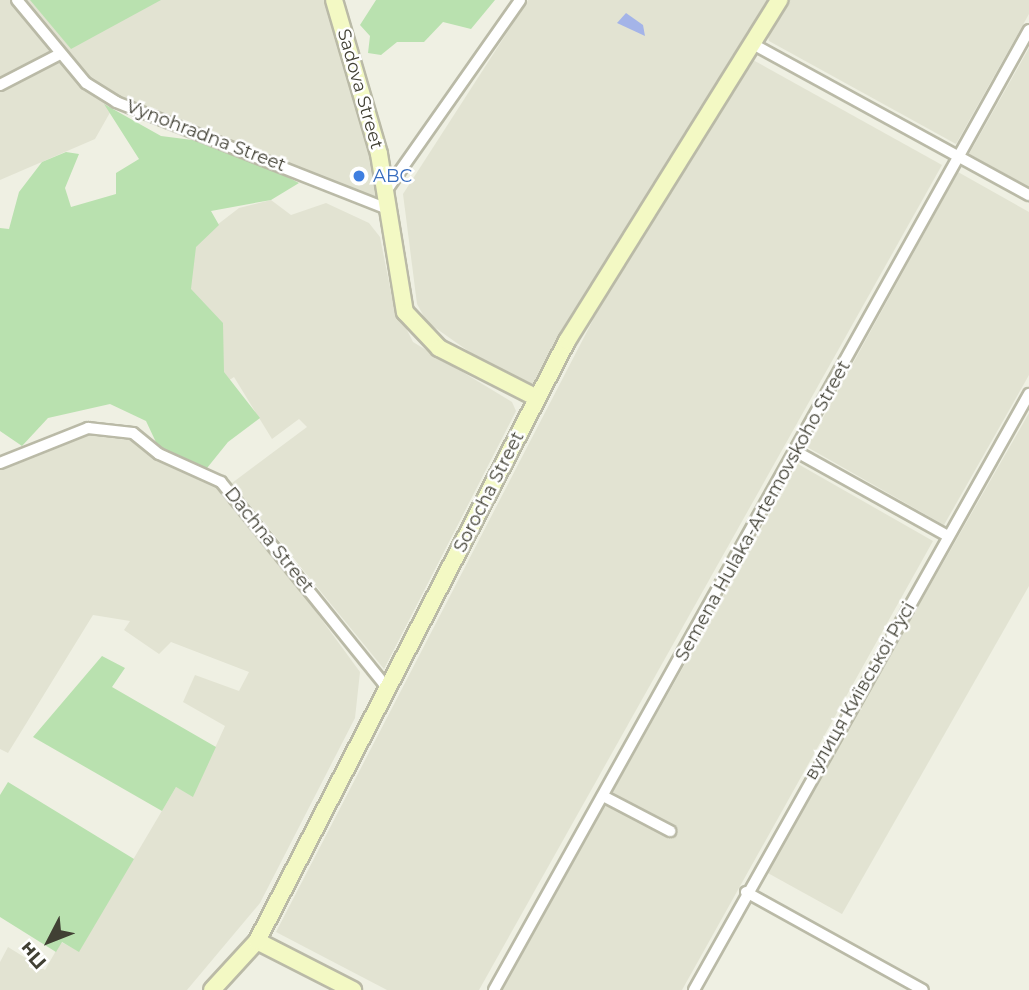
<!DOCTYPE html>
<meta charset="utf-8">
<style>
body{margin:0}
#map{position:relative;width:1029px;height:990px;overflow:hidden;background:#eff0e3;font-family:Montserrat,sans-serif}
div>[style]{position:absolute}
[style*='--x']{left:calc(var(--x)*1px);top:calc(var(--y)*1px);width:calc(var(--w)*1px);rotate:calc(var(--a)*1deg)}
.residential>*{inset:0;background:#e2e3d2}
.green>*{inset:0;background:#b9e1af}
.water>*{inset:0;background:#a4b4e8}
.roads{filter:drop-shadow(2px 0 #babaa7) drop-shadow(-2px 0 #babaa7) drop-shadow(0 2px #babaa7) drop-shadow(0 -2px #babaa7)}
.street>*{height:10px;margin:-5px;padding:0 5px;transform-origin:5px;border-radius:5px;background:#fff}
.secondary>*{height:16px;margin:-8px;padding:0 8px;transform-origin:8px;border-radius:8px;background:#f3f9c4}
.dots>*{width:19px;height:19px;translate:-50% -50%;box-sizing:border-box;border:4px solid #fff;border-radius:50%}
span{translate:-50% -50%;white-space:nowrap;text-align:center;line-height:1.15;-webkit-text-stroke:5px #fff;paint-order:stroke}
.street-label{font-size:18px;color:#414034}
.shop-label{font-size:18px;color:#366cbe}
.left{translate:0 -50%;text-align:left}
.north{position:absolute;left:14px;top:906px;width:70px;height:70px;-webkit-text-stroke:5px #fff;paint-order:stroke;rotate:228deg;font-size:19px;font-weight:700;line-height:28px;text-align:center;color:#414034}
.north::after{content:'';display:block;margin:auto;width:24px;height:32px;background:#414034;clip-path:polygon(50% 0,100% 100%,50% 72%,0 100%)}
</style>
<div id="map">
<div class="residential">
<div style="clip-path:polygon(0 0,334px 0,388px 209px,116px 102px,95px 139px,0 180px)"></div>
<div style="clip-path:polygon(528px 0,769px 0,533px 384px,481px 360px,427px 322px,417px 304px,403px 194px)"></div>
<div style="clip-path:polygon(788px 0,1029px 0,1029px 14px,956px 144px,769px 41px,767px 32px)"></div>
<div style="clip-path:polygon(1029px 48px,1029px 187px,969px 154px)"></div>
<div style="clip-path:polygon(753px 60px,942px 165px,479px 990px,387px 990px,276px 932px,609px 289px)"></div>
<div style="clip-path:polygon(958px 172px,1029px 212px,1029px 375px,944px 525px,807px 447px)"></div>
<div style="clip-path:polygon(271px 200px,291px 215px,326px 203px,369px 223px,380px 237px,393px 302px,413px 342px,512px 402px,516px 411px,384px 669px,232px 483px,307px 427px,299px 419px,272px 439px,234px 377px,228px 381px,165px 265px,239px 208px)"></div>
<div style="clip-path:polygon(1029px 413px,1029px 586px,842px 914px,766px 872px)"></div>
<div style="clip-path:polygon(88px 428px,133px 433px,221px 482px,360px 672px,355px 718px,260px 903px,187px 990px,0 990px,0 962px,8px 947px,45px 970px,61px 942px,79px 951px,176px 787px,193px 796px,225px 726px,183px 702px,195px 675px,239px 691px,249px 672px,171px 642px,159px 654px,124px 630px,130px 621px,93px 615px,8px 753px,0 749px,0 463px)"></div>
<div style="clip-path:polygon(798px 464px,933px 541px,682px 990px,501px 990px,606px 803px,673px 837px,678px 830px,612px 793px)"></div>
</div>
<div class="green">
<div style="clip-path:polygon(30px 0,161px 0,71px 49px)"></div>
<div style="clip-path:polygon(376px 0,495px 0,471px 29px,443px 22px,424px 42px,397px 42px,381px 55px,368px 53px,370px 36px,360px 25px)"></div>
<div style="clip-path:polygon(104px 104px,161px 136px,224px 144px,299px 183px,271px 200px,211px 211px,219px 225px,196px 247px,191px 289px,223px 323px,224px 372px,260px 418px,228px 442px,203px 473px,162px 455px,146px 421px,110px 404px,48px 418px,22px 446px,0 431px,0 228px,9px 229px,19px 192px,42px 162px,66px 152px,79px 154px,65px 188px,71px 207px,116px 194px,116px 173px,139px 159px)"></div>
<div style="clip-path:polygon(102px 656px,125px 668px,112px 687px,216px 747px,193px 797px,176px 787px,162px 811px,33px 737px)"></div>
<div style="clip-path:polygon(8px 782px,134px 859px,79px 952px,62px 942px,56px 952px,0 917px,0 795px)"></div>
</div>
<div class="water">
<div style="clip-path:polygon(626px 13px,643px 25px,645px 36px,617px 23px)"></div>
</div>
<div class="roads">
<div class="street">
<div style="--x:17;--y:0;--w:108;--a:50.3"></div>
<div style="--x:86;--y:83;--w:36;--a:32"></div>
<div style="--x:116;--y:102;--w:292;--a:21.5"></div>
<div style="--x:751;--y:43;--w:317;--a:28.7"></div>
<div style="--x:0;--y:85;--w:68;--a:-27.3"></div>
<div style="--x:386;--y:191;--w:233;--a:-54.9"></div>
<div style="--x:797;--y:452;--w:173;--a:29.1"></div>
<div style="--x:0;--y:463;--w:95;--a:-21.7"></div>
<div style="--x:88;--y:428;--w:45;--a:6.3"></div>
<div style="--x:133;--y:433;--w:33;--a:39"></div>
<div style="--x:159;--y:454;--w:68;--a:24.3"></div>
<div style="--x:221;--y:482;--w:266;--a:51.1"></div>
<div style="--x:603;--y:796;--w:76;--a:27.6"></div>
<div style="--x:746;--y:892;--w:202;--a:29"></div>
<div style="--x:494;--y:990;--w:1099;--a:-60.87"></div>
<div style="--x:694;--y:990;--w:684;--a:-60.66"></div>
</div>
<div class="secondary">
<div style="--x:334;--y:0;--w:160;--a:73.7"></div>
<div style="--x:379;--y:154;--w:160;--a:80.7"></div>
<div style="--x:405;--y:312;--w:50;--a:46.6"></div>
<div style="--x:439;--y:348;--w:110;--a:27"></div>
<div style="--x:257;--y:941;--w:108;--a:27"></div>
<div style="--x:212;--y:990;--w:67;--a:-47.4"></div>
<div style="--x:257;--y:941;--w:675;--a:-62.68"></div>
<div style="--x:567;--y:341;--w:402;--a:-58.1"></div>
</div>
</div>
<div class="dots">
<div style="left:359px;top:176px;background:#3f7fe0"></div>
</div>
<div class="street-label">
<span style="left:360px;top:89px;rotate:74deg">Sadova Street</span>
<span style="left:206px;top:136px;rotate:21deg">Vynohradna Street</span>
<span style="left:489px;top:492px;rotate:-63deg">Sorocha Street</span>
<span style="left:763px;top:511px;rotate:-61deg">Semena Hulaka-Artemovskoho Street</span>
<span style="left:269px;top:540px;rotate:51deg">Dachna Street</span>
<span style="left:860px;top:691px;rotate:-60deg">вулиця Київської Русі</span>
</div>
<div class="shop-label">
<span class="left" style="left:373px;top:176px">ABC</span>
</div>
<div class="north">Пн</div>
</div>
